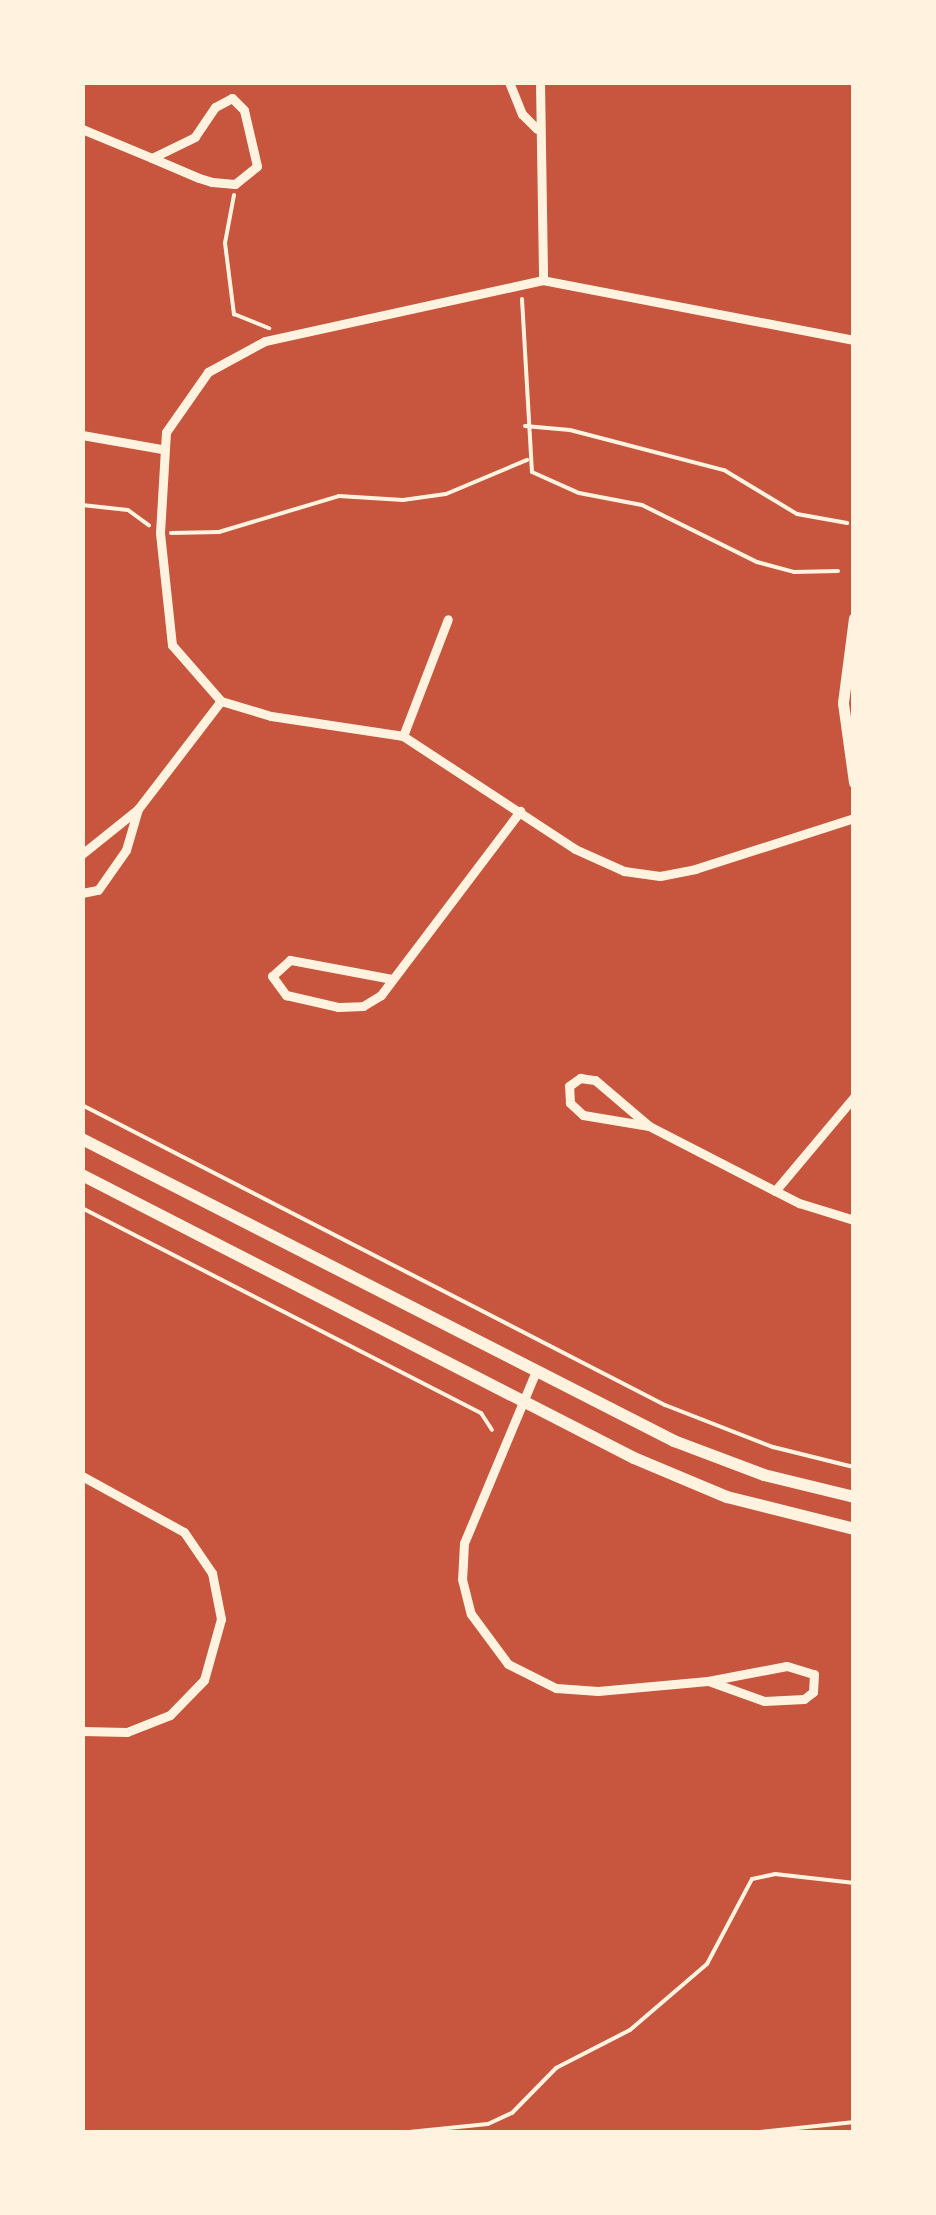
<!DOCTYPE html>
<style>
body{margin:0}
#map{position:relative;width:936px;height:2215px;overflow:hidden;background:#c8553d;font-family:"Asap Condensed",sans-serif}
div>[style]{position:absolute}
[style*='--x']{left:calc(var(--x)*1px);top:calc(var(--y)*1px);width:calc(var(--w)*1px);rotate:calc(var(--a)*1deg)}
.path>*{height:4px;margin:-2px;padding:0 2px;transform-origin:2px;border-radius:2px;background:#fff3e0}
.minor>*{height:9px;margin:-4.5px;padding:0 4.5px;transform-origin:4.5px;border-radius:4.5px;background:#fff3e0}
.tertiary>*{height:11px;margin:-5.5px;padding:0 5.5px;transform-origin:5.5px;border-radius:5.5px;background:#fff3e0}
.secondary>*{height:12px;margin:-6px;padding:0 6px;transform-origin:6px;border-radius:6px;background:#fff3e0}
span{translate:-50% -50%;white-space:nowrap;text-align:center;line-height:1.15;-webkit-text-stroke:9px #fff3e0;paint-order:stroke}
.frame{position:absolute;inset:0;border:85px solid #fff3e0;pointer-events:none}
</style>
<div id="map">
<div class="path">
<div style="--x:234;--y:195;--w:49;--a:100.6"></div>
<div style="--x:225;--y:243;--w:72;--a:82.8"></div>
<div style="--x:234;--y:314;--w:38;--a:22"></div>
<div style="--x:522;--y:299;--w:173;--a:86.7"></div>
<div style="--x:532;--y:472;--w:51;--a:24.1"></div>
<div style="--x:579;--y:493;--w:64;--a:10.8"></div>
<div style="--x:642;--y:505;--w:128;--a:26.4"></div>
<div style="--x:757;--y:562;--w:38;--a:15"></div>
<div style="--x:794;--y:572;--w:44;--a:-1.3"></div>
<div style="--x:525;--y:426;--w:45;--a:5.1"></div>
<div style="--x:570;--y:430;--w:159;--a:14.6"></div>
<div style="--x:724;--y:470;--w:85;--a:31.1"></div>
<div style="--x:797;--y:514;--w:51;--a:10.2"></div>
<div style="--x:82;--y:505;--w:46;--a:6.2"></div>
<div style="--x:128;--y:510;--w:26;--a:36"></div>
<div style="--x:171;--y:533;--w:48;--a:-1.2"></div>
<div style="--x:219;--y:532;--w:125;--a:-16.7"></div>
<div style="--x:339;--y:496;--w:64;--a:3.6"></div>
<div style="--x:403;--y:500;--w:43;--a:-7.9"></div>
<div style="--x:446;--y:494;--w:88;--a:-22.8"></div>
<div style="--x:82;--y:1105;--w:656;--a:27.23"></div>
<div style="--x:665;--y:1405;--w:116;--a:21.3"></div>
<div style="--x:773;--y:1447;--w:83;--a:13.9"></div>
<div style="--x:82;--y:1208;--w:449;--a:27.2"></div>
<div style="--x:481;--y:1413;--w:20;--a:57"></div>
<div style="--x:409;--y:2132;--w:79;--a:-5.8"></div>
<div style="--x:488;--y:2124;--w:26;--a:-25"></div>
<div style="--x:512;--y:2113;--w:63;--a:-45.6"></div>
<div style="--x:556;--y:2068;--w:83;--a:-27.2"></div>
<div style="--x:630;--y:2030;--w:101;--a:-40.6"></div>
<div style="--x:707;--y:1964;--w:96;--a:-62.1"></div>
<div style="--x:752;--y:1879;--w:24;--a:-12"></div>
<div style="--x:775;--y:1874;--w:80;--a:6.5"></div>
<div style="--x:760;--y:2132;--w:95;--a:-6.1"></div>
</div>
<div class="minor">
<div style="--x:509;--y:82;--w:35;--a:68"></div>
<div style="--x:522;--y:114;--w:21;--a:45"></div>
<div style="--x:540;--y:82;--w:198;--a:89.1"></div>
<div style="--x:82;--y:129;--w:76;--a:22.5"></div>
<div style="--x:152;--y:158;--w:51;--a:23.1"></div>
<div style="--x:199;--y:178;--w:14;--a:17"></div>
<div style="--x:212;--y:182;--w:23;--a:5"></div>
<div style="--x:235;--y:184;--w:28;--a:-39"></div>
<div style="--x:257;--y:166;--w:57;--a:-103.1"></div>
<div style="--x:244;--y:110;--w:17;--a:-135"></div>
<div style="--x:232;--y:98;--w:19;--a:152"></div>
<div style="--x:215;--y:107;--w:36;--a:124"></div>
<div style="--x:195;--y:137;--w:48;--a:154"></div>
<div style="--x:854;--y:340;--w:317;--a:-169.1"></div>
<div style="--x:543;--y:280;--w:285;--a:167.6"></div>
<div style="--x:265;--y:341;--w:65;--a:151.5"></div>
<div style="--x:208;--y:372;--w:73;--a:125"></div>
<div style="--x:166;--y:432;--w:101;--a:93.4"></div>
<div style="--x:160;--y:533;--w:113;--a:83.9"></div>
<div style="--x:172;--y:645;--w:74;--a:48.8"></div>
<div style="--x:221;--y:701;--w:52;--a:16.7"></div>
<div style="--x:271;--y:716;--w:134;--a:8.6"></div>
<div style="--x:403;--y:736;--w:206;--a:33.3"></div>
<div style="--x:575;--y:849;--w:54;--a:24.2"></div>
<div style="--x:624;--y:871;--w:36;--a:8"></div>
<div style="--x:660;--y:876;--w:36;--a:-11"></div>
<div style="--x:695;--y:869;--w:167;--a:-17.8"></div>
<div style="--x:82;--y:435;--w:80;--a:10"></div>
<div style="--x:403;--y:736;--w:125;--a:-69"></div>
<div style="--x:82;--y:854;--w:72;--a:-38.8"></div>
<div style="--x:138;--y:809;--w:136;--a:-52.5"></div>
<div style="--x:82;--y:893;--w:16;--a:-11"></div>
<div style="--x:98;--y:890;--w:49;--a:-55"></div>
<div style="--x:126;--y:850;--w:43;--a:-73.7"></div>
<div style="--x:392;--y:979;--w:104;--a:-169.4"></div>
<div style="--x:290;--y:960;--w:24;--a:138"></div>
<div style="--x:272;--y:976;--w:24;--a:54"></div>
<div style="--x:286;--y:995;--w:53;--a:13"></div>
<div style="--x:338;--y:1007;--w:25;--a:-2"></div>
<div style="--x:363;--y:1006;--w:21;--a:-31"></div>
<div style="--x:381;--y:995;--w:231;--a:-52.9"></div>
<div style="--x:649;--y:1126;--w:67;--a:-170.5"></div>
<div style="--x:583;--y:1115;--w:18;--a:-137"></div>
<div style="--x:570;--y:1103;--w:17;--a:-93"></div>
<div style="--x:569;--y:1086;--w:14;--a:-36"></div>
<div style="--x:580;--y:1078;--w:15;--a:8"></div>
<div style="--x:595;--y:1080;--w:71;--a:40.4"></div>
<div style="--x:649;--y:1126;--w:169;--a:27.2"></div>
<div style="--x:799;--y:1203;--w:58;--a:17.2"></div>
<div style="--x:775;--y:1191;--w:123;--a:-50"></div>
<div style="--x:536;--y:1371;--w:186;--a:112.7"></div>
<div style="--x:464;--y:1543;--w:36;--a:93"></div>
<div style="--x:462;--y:1579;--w:36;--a:76"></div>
<div style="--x:471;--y:1614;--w:62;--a:53.5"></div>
<div style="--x:508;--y:1664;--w:54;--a:26.6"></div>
<div style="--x:556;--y:1688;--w:42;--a:4.1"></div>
<div style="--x:598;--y:1691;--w:110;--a:-5.2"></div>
<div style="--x:82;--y:1476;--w:116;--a:28.8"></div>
<div style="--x:184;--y:1532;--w:50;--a:55.7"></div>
<div style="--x:212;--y:1573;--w:47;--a:78.9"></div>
<div style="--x:221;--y:1619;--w:63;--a:105.6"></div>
<div style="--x:204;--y:1680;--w:49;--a:134.2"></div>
<div style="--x:170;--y:1715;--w:46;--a:158.4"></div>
<div style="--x:127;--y:1732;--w:45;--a:-178.7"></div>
<div style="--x:787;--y:1666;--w:28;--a:17"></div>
<div style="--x:814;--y:1674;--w:18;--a:93"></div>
<div style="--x:813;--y:1692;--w:11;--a:142"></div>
<div style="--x:804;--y:1699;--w:40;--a:177.1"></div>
<div style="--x:764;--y:1701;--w:59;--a:-160.3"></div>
<div style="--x:708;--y:1681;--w:80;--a:-10.8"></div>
</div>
<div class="tertiary">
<div style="--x:854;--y:618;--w:86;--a:97.4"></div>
<div style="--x:843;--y:703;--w:80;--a:82.1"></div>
</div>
<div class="secondary">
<div style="--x:82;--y:1139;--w:665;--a:27.03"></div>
<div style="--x:674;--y:1441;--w:96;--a:20.7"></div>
<div style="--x:764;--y:1475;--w:93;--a:13.7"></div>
<div style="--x:82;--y:1175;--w:620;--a:27.14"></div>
<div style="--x:634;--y:1458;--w:101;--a:22.8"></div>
<div style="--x:727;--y:1497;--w:131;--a:14.1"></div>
</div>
<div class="frame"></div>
</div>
